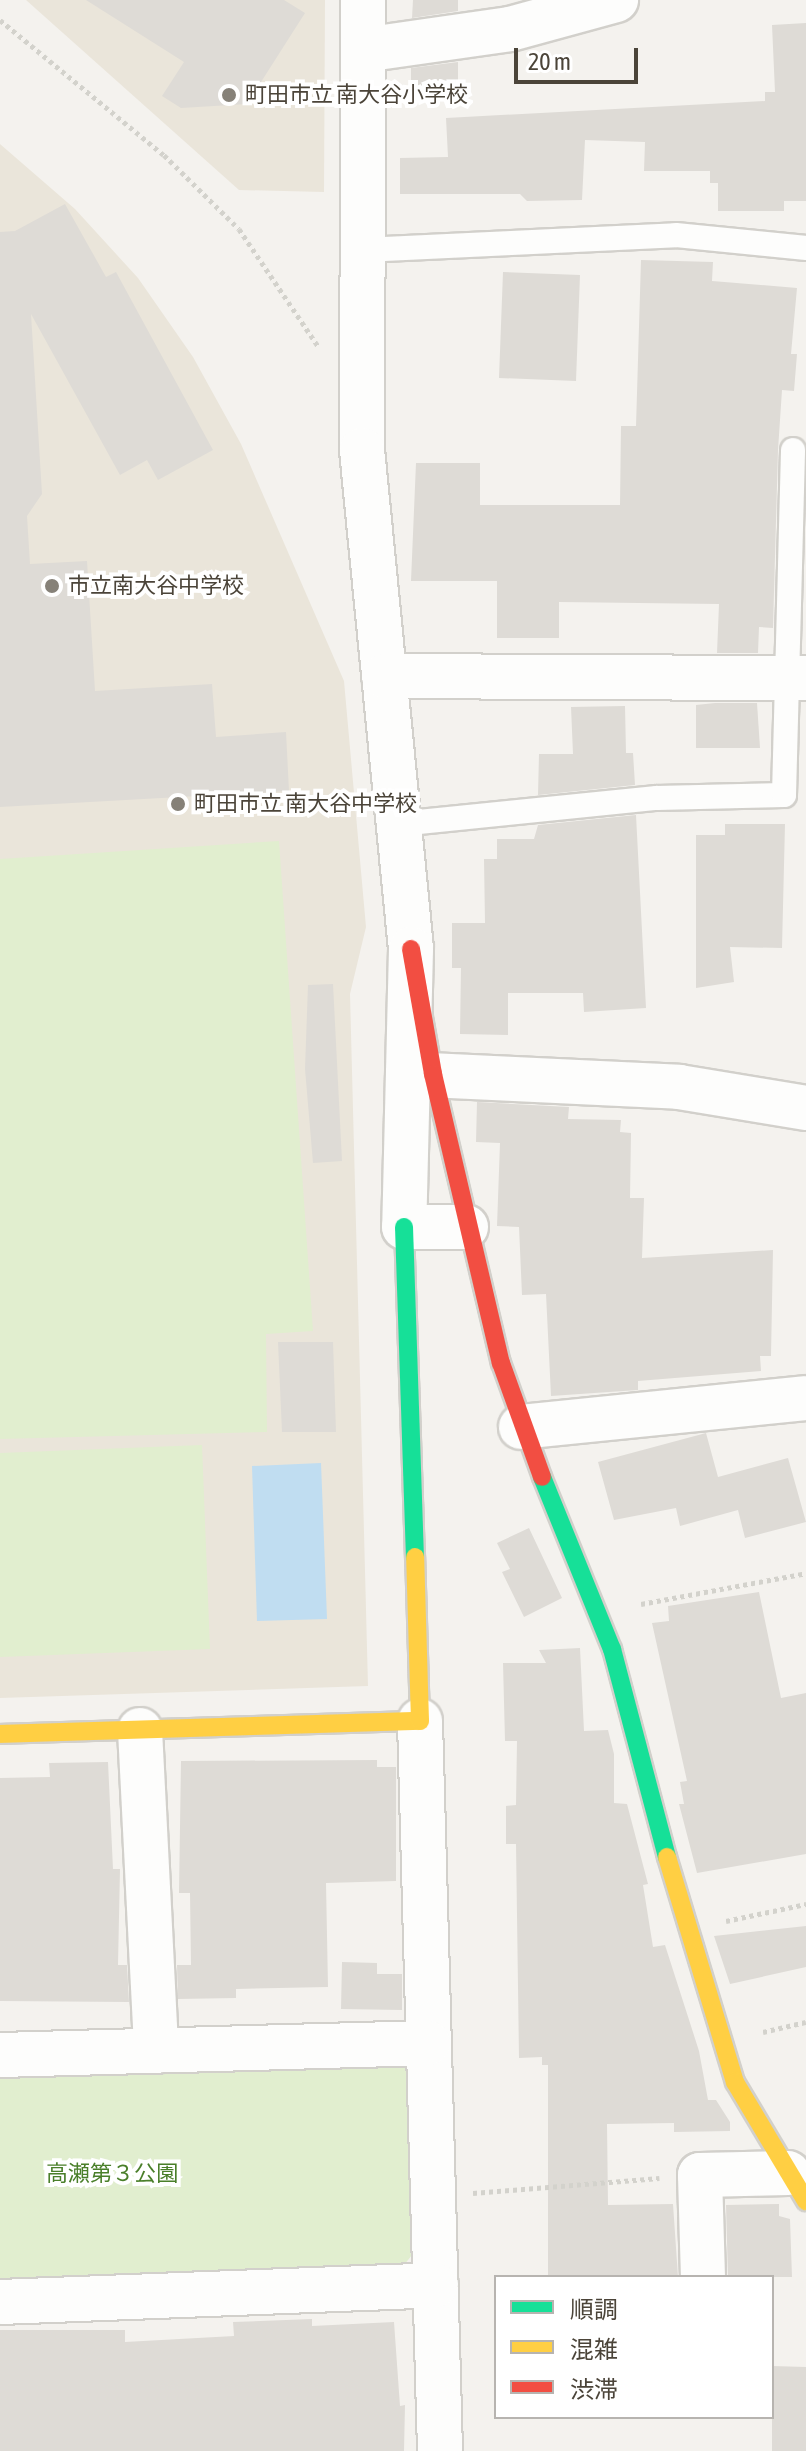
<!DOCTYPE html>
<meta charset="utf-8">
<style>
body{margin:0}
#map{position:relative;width:806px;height:2451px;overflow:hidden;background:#f4f2ee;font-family:"Asap Condensed","Noto Sans JP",sans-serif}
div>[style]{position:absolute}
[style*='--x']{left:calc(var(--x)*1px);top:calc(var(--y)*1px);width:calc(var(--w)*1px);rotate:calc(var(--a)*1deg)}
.education>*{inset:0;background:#eae5da}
.green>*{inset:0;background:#e1eecf}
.water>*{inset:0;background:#c0ddf1}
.building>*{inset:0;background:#dedbd6}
.path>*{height:5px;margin-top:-2.5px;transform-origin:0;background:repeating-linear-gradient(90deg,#d3d2cc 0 4px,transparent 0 8px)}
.roads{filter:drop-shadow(2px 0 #d2d0cb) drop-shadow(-2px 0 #d2d0cb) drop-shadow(0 2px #d2d0cb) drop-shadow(0 -2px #d2d0cb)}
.lane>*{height:24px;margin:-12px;padding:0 12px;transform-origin:12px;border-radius:12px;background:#fdfdfc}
.street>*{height:44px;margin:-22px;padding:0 22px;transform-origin:22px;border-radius:22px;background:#fdfdfc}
.fast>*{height:18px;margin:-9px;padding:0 9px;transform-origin:9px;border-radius:9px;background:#16e098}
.slow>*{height:18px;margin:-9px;padding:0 9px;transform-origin:9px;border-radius:9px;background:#ffcf43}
.jam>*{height:18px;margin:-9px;padding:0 9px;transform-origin:9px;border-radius:9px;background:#f24e42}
.dots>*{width:22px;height:22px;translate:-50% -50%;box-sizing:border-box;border:4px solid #fff;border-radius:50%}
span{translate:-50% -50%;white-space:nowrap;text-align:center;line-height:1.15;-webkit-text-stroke:8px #fff;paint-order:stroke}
.poi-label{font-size:22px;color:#4b4439}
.left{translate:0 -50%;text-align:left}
.park-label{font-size:22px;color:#4a7f2a}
.legend{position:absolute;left:494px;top:2275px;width:280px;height:144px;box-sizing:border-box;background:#fff;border:2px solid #b7b4b0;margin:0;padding:10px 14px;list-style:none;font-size:24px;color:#4b4439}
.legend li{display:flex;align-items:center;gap:16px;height:40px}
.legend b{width:40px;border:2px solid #b7b4b0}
.scale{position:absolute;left:514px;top:48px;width:124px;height:36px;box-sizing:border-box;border:4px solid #4b4439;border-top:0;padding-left:10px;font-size:24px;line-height:28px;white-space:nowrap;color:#4b4439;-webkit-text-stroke:6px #fff;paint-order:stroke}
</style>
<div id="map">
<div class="education">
<div style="clip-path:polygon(26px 0,325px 0,324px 192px,239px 190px)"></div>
<div style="clip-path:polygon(0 144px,75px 209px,138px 278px,193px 357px,241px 444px,344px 681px,366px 927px,350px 994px,368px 1686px,0 1698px)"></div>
</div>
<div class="green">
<div style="clip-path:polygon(279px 841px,313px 1331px,266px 1334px,267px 1432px,0 1439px,0 859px)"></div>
<div style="clip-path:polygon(202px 1445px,210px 1649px,0 1657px,0 1453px)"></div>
<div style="clip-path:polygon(400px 2062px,412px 2075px,416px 2250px,404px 2265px,0 2282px,0 2073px)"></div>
</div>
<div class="water">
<div style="clip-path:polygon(321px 1463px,327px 1619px,257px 1621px,252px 1466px)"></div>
</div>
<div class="building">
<div style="clip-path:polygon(86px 0,284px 0,305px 13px,247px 104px,181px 108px,162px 96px,184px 62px)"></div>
<div style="clip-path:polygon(413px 0,458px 0,458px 11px,412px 18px)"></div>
<div style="clip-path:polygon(806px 23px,806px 201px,784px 201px,784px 211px,718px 211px,718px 183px,710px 183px,710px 171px,644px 171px,645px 142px,585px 140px,582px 200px,527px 201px,520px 194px,400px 194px,400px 158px,448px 157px,446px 118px,765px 101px,765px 92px,775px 92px,772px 25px)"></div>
<div style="clip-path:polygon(458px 62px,458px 91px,411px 94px,411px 68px)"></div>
<div style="clip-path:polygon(65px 204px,106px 277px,116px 272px,213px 450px,158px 480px,147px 460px,120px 475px,31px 314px,42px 494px,27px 516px,30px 564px,87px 561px,95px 691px,212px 684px,216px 737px,286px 732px,289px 791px,0 807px,0 232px,15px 231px)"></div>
<div style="clip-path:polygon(641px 260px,713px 262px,712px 281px,797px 288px,791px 354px,797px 354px,794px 391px,782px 390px,778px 450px,773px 628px,759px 627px,758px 653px,717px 653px,719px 604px,559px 602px,559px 638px,497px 638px,497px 581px,411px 581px,416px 463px,480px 463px,480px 505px,620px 505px,621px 426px,636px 426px)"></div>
<div style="clip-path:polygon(503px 272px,580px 275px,576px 381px,499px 378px)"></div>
<div style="clip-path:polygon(715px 703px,757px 703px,760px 748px,696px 748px,696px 705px)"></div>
<div style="clip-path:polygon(625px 706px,626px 753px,633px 753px,635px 785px,538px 795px,539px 754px,573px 754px,571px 707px)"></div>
<div style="clip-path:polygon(636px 815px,646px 1008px,584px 1012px,583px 993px,508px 993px,508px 1035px,460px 1034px,461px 968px,452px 968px,452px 923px,485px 923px,484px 859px,497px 859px,497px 839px,534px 839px,538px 825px)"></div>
<div style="clip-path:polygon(725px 824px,785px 824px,782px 948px,730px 947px,734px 982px,696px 988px,696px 835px,725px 835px)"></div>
<div style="clip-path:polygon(333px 984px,342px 1161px,313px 1163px,305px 1069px,308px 985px)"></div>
<div style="clip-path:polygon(477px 1102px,569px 1107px,568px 1119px,621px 1120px,620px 1132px,631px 1133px,630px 1198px,644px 1198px,642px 1258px,773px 1250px,771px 1356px,760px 1356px,761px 1371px,638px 1381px,638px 1390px,551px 1396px,546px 1294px,522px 1295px,519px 1227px,497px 1226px,500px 1143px,476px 1142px)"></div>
<div style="clip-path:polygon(278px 1342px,333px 1342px,336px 1432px,282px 1432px)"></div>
<div style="clip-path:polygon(706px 1433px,718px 1477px,788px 1458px,806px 1522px,745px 1538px,738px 1510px,680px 1526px,676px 1508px,614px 1520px,598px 1462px)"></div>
<div style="clip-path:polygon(529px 1528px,562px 1598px,524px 1617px,502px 1572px,510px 1569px,497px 1543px)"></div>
<div style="clip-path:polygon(759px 1592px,781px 1698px,806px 1693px,806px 1854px,697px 1873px,679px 1804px,684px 1804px,680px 1782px,687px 1781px,652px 1623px,669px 1621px,668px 1606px)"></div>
<div style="clip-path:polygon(580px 1648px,584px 1731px,608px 1730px,614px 1754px,614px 1803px,627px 1804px,648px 1884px,643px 1885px,653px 1947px,665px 1945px,699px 2051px,708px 2100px,716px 2100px,730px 2122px,730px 2131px,674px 2132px,674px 2123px,607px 2124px,608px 2205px,673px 2204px,678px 2277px,548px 2277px,548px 2065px,542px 2065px,542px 2057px,519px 2058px,516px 1844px,506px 1844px,506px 1806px,516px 1805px,517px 1741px,505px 1741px,503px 1663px,546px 1663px,539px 1650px)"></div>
<div style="clip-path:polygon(377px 1760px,377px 1767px,396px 1767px,396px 1881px,326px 1883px,328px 1987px,236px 1989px,236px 1998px,178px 1999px,177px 1965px,191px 1965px,190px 1893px,179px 1893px,181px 1761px)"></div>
<div style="clip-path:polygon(108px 1762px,113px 1869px,120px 1869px,118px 1965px,127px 1965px,129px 2002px,0 2001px,0 1778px,50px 1777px,49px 1763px)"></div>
<div style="clip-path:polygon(806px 1926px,806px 1967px,730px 1984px,714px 1936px)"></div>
<div style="clip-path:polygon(342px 1962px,377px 1963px,377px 1974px,402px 1974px,402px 2010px,341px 2009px)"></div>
<div style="clip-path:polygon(779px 2204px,779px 2216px,790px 2219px,792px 2277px,728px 2277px,726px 2205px)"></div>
<div style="clip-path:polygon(312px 2319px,312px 2326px,394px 2322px,400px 2406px,405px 2405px,404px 2451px,0 2451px,0 2330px,125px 2330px,125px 2342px,234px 2336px,233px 2322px)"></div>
<div style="clip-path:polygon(772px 2366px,806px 2367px,806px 2451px,772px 2451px)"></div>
</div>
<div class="path">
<div style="--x:0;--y:20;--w:212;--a:39.5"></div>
<div style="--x:164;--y:155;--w:105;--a:44.6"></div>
<div style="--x:239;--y:229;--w:141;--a:56"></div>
<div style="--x:641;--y:1604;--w:168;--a:-10.6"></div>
<div style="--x:726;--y:1921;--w:82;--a:-12"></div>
<div style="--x:763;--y:2032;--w:44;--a:-13.1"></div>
<div style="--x:473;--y:2193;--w:187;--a:-4.6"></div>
</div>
<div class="roads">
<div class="lane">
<div style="--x:363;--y:250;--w:313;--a:-2.7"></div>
<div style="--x:676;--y:235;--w:131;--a:5.7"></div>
<div style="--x:399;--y:824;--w:259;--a:-5.8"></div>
<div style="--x:657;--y:798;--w:127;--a:-1.4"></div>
<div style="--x:784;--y:795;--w:345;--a:-88.5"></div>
</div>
<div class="street">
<div style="--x:363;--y:0;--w:450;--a:90.1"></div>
<div style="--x:362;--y:450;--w:501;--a:84.39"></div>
<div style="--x:411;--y:949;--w:278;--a:91.4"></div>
<div style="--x:404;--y:1227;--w:62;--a:0"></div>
<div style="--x:363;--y:50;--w:148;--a:-8.1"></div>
<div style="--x:510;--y:29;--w:110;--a:-15.3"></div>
<div style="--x:384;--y:676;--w:422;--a:0.3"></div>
<div style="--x:408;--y:1074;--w:271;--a:2.7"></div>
<div style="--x:679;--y:1087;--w:129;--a:9.4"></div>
<div style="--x:521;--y:1427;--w:286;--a:-5.8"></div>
<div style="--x:420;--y:1721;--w:730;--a:88.43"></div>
<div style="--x:140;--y:1730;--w:321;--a:87.1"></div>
<div style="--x:0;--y:2055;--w:428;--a:-1.6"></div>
<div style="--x:703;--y:2277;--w:102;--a:-91.7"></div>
<div style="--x:700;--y:2175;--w:88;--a:-1.3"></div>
<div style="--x:0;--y:2302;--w:436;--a:-2.2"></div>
</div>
<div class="fast">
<div style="--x:404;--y:1227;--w:330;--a:88.1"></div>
<div style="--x:542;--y:1477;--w:186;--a:67.9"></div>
<div style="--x:612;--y:1649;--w:215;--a:75.2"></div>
</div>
<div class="slow">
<div style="--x:0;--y:1734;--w:420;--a:-1.8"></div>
<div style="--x:420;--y:1721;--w:164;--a:-91.7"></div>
<div style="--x:667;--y:1857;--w:235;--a:73.2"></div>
<div style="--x:735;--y:2082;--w:139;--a:59.2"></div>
</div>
<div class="jam">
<div style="--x:411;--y:949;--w:127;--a:80"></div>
<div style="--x:433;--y:1074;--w:297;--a:76.8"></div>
<div style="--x:501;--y:1363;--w:121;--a:70.2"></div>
</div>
</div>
<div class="dots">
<div style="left:229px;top:95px;background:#868178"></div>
<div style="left:52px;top:586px;background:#868178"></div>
<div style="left:178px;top:804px;background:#868178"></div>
</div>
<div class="poi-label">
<span class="left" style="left:245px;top:95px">町田市立 南大谷小学校</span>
<span class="left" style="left:68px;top:586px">市立南大谷中学校</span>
<span class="left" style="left:194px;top:804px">町田市立 南大谷中学校</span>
</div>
<div class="park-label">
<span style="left:112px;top:2174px">高瀬第３公園</span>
</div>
<ul class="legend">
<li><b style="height:10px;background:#16e098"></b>順調</li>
<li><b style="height:10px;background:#ffcf43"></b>混雑</li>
<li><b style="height:10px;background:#f24e42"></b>渋滞</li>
</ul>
<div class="scale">20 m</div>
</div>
